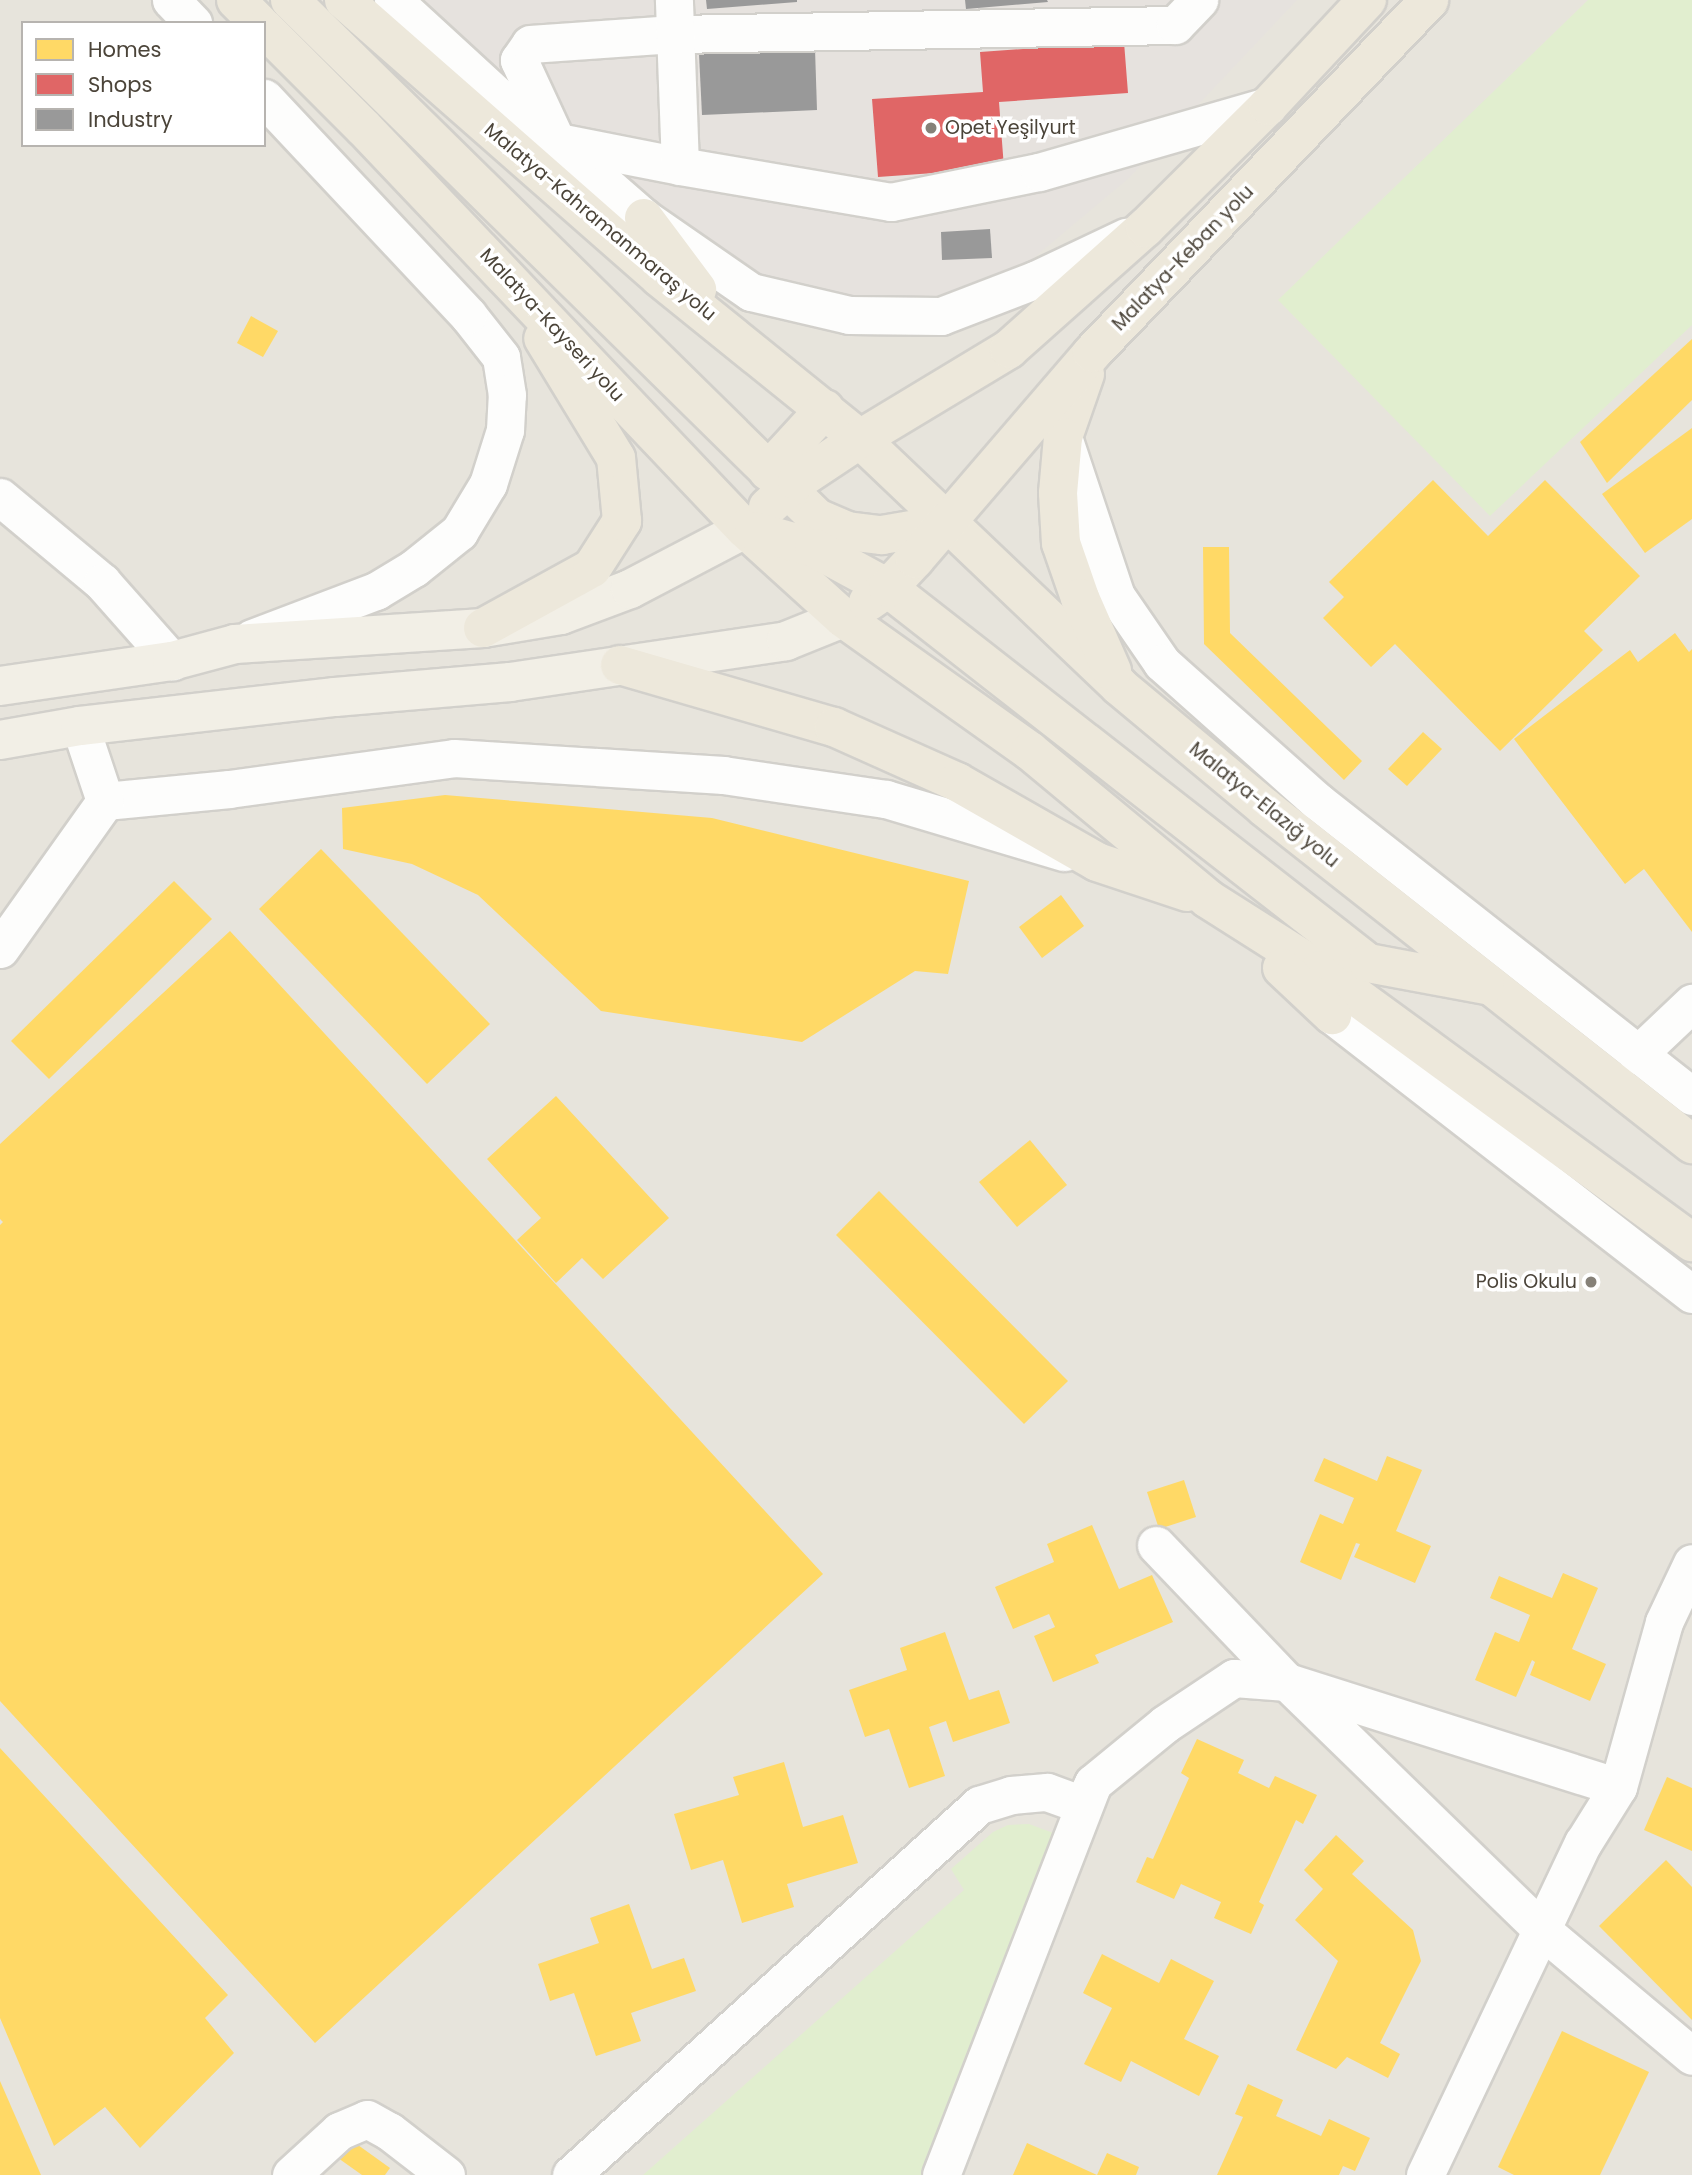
<!DOCTYPE html>
<meta charset="utf-8">
<style>
body{margin:0}
#map{position:relative;width:1692px;height:2175px;overflow:hidden;background:#f4f2ee;font-family:Poppins,sans-serif}
div>[style]{position:absolute}
[style*='--x']{left:calc(var(--x)*1px);top:calc(var(--y)*1px);width:calc(var(--w)*1px);rotate:calc(var(--a)*1deg)}
.residential>*{inset:0;background:#e7e4dc}
.industrial>*{inset:0;background:#e6e2de}
.green>*{inset:0;background:#e1eecf}
.homes>*{inset:0;background:#ffd966}
.shops>*{inset:0;background:#e06666}
.industry>*{inset:0;background:#999}
.roads{filter:drop-shadow(2px 0 #d2d0cb) drop-shadow(-2px 0 #d2d0cb) drop-shadow(0 2px #d2d0cb) drop-shadow(0 -2px #d2d0cb)}
.minor>*{height:37px;margin:-18.5px;padding:0 18.5px;transform-origin:18.5px;border-radius:18.5px;background:#fdfdfc}
.major>*{height:38px;margin:-19px;padding:0 19px;transform-origin:19px;border-radius:19px;background:#f2efe6}
.highway>*{height:38px;margin:-19px;padding:0 19px;transform-origin:19px;border-radius:19px;background:#ede8db}
.dots>*{width:19px;height:19px;translate:-50% -50%;box-sizing:border-box;border:4px solid #fff;border-radius:50%}
span{translate:-50% -50%;white-space:nowrap;text-align:center;line-height:1.15;-webkit-text-stroke:7px #fff;paint-order:stroke}
.poi-label{font-size:19px;color:#4b4439}
.left{translate:0 -50%;text-align:left}
.right{translate:-100% -50%;text-align:right}
.street-label{font-size:19px;color:#4b4439}
.legend{position:absolute;left:21px;top:21px;width:245px;height:126px;box-sizing:border-box;background:#fff;border:2px solid #b7b4b0;margin:0;padding:9px 12px;list-style:none;font-size:21px;color:#4b4439}
.legend li{display:flex;align-items:center;gap:14px;height:35px}
.legend b{width:35px;border:2px solid #b7b4b0}
</style>
<div id="map">
<div class="residential">
<div style="clip-path:polygon(evenodd,0 0,1692px 0,1692px 2175px,0 2175px,0 0,23px 23px,264px 23px,264px 145px,23px 145px,23px 23px)"></div>
</div>
<div class="industrial">
<div style="clip-path:polygon(413px 0,1297px 0,1129px 178px,999px 287px,937px 306px,850px 305px,760px 283px,652px 211px)"></div>
</div>
<div class="green">
<div style="clip-path:polygon(1588px 0,1692px 0,1692px 325px,1490px 516px,1278px 300px)"></div>
<div style="clip-path:polygon(1029px 1824px,1064px 1837px,931px 2175px,643px 2175px,964px 1890px,951px 1869px,993px 1832px,1008px 1825px)"></div>
</div>
<div class="homes">
<div style="clip-path:polygon(251px 316px,278px 331px,263px 357px,237px 343px)"></div>
<div style="clip-path:polygon(1692px 339px,1692px 400px,1607px 483px,1580px 442px)"></div>
<div style="clip-path:polygon(1692px 428px,1692px 519px,1645px 553px,1602px 494px)"></div>
<div style="clip-path:polygon(1433px 480px,1488px 536px,1545px 480px,1640px 576px,1584px 631px,1603px 650px,1500px 751px,1395px 644px,1371px 667px,1323px 618px,1344px 597px,1329px 582px)"></div>
<div style="clip-path:polygon(1203px 547px,1229px 547px,1230px 633px,1362px 761px,1344px 780px,1204px 644px)"></div>
<div style="clip-path:polygon(1675px 633px,1689px 652px,1692px 649px,1692px 932px,1644px 869px,1625px 884px,1514px 739px,1630px 650px,1638px 662px)"></div>
<div style="clip-path:polygon(1423px 732px,1442px 749px,1407px 786px,1388px 769px)"></div>
<div style="clip-path:polygon(445px 795px,712px 818px,969px 881px,948px 974px,915px 971px,802px 1042px,601px 1011px,478px 895px,412px 864px,343px 849px,342px 808px)"></div>
<div style="clip-path:polygon(321px 849px,490px 1024px,427px 1084px,259px 909px)"></div>
<div style="clip-path:polygon(174px 881px,212px 919px,49px 1079px,11px 1041px)"></div>
<div style="clip-path:polygon(1061px 895px,1084px 926px,1042px 958px,1019px 927px)"></div>
<div style="clip-path:polygon(230px 931px,823px 1574px,315px 2043px,0 1701px,0 1225px,3px 1222px,0 1219px,0 1144px)"></div>
<div style="clip-path:polygon(556px 1096px,669px 1218px,603px 1279px,582px 1258px,556px 1283px,517px 1240px,541px 1218px,487px 1159px)"></div>
<div style="clip-path:polygon(1030px 1140px,1067px 1185px,1017px 1227px,979px 1182px)"></div>
<div style="clip-path:polygon(879px 1191px,1068px 1381px,1024px 1424px,836px 1235px)"></div>
<div style="clip-path:polygon(1387px 1456px,1422px 1470px,1396px 1531px,1431px 1546px,1415px 1583px,1354px 1557px,1360px 1544px,1356px 1543px,1341px 1580px,1300px 1562px,1320px 1514px,1343px 1524px,1354px 1498px,1314px 1481px,1324px 1458px,1377px 1481px)"></div>
<div style="clip-path:polygon(1184px 1480px,1196px 1517px,1159px 1529px,1147px 1492px)"></div>
<div style="clip-path:polygon(1092px 1525px,1119px 1589px,1152px 1575px,1173px 1622px,1095px 1655px,1099px 1663px,1053px 1682px,1034px 1636px,1055px 1627px,1049px 1614px,1013px 1629px,995px 1587px,1054px 1562px,1047px 1544px)"></div>
<div style="clip-path:polygon(1563px 1573px,1598px 1588px,1572px 1649px,1606px 1664px,1590px 1701px,1530px 1675px,1535px 1662px,1532px 1660px,1516px 1697px,1475px 1680px,1495px 1632px,1519px 1642px,1530px 1615px,1490px 1598px,1499px 1576px,1552px 1598px)"></div>
<div style="clip-path:polygon(945px 1632px,969px 1700px,999px 1690px,1010px 1723px,953px 1742px,946px 1721px,929px 1727px,945px 1776px,909px 1788px,889px 1729px,865px 1737px,849px 1690px,907px 1670px,900px 1648px)"></div>
<div style="clip-path:polygon(1197px 1739px,1244px 1760px,1238px 1773px,1269px 1788px,1275px 1776px,1317px 1795px,1303px 1824px,1296px 1820px,1259px 1902px,1264px 1905px,1251px 1934px,1214px 1918px,1221px 1902px,1181px 1884px,1174px 1899px,1136px 1882px,1147px 1857px,1153px 1859px,1189px 1778px,1181px 1773px)"></div>
<div style="clip-path:polygon(0 1748px,228px 1995px,205px 2018px,234px 2053px,140px 2148px,105px 2107px,54px 2146px,0 2018px)"></div>
<div style="clip-path:polygon(784px 1762px,803px 1827px,843px 1815px,858px 1863px,787px 1884px,794px 1907px,742px 1923px,723px 1860px,691px 1870px,674px 1814px,739px 1795px,733px 1777px)"></div>
<div style="clip-path:polygon(1667px 1777px,1692px 1788px,1692px 1851px,1644px 1830px)"></div>
<div style="clip-path:polygon(1336px 1835px,1364px 1861px,1352px 1874px,1413px 1930px,1421px 1961px,1380px 2043px,1400px 2054px,1388px 2078px,1347px 2057px,1336px 2069px,1296px 2050px,1338px 1961px,1295px 1920px,1323px 1889px,1304px 1870px)"></div>
<div style="clip-path:polygon(1666px 1860px,1692px 1887px,1692px 2020px,1599px 1926px)"></div>
<div style="clip-path:polygon(629px 1904px,652px 1969px,684px 1958px,696px 1991px,631px 2013px,641px 2041px,596px 2056px,574px 1993px,550px 2001px,538px 1964px,599px 1943px,590px 1918px)"></div>
<div style="clip-path:polygon(1102px 1954px,1159px 1983px,1171px 1959px,1214px 1981px,1184px 2039px,1219px 2056px,1199px 2096px,1131px 2061px,1121px 2082px,1084px 2064px,1112px 2008px,1083px 1993px)"></div>
<div style="clip-path:polygon(1562px 2031px,1649px 2072px,1600px 2175px,1514px 2175px,1498px 2167px)"></div>
<div style="clip-path:polygon(0 2081px,41px 2175px,0 2175px)"></div>
<div style="clip-path:polygon(1248px 2084px,1283px 2100px,1276px 2116px,1321px 2136px,1329px 2119px,1370px 2138px,1355px 2171px,1343px 2166px,1339px 2175px,1217px 2175px,1243px 2117px,1235px 2114px)"></div>
<div style="clip-path:polygon(351px 2140px,390px 2168px,385px 2175px,362px 2175px,338px 2158px)"></div>
<div style="clip-path:polygon(1027px 2143px,1097px 2175px,1107px 2153px,1139px 2167px,1136px 2175px,1013px 2175px)"></div>
</div>
<div class="shops">
<div style="clip-path:polygon(1124px 42px,1128px 93px,999px 102px,1004px 168px,878px 177px,872px 99px,983px 92px,980px 52px)"></div>
</div>
<div class="industry">
<div style="clip-path:polygon(706px 0,797px 0,797px 2px,707px 9px)"></div>
<div style="clip-path:polygon(965px 0,1047px 0,1048px 2px,966px 9px)"></div>
<div style="clip-path:polygon(815px 49px,817px 110px,702px 115px,699px 54px)"></div>
<div style="clip-path:polygon(990px 229px,992px 258px,942px 260px,941px 232px)"></div>
</div>
<div class="roads">
<div class="minor">
<div style="--x:171;--y:0;--w:32;--a:46"></div>
<div style="--x:393;--y:0;--w:160;--a:42.5"></div>
<div style="--x:511;--y:108;--w:57;--a:36.5"></div>
<div style="--x:557;--y:142;--w:116;--a:41.1"></div>
<div style="--x:644;--y:218;--w:130;--a:34.7"></div>
<div style="--x:751;--y:292;--w:101;--a:13.2"></div>
<div style="--x:849;--y:315;--w:92;--a:0.6"></div>
<div style="--x:941;--y:316;--w:101;--a:-21"></div>
<div style="--x:1035;--y:280;--w:101;--a:-25.3"></div>
<div style="--x:555;--y:138;--w:86;--a:-114.8"></div>
<div style="--x:519;--y:60;--w:19;--a:-55"></div>
<div style="--x:530;--y:44;--w:144;--a:-4"></div>
<div style="--x:674;--y:34;--w:501;--a:-1.03"></div>
<div style="--x:1175;--y:25;--w:35;--a:-46"></div>
<div style="--x:558;--y:142;--w:124;--a:11.1"></div>
<div style="--x:680;--y:166;--w:166;--a:-92.1"></div>
<div style="--x:680;--y:166;--w:214;--a:9.7"></div>
<div style="--x:891;--y:202;--w:151;--a:-11.5"></div>
<div style="--x:1039;--y:172;--w:238;--a:-16.1"></div>
<div style="--x:1063;--y:437;--w:168;--a:71.6"></div>
<div style="--x:1116;--y:596;--w:81;--a:55.5"></div>
<div style="--x:1162;--y:663;--w:208;--a:41.7"></div>
<div style="--x:1317;--y:801;--w:477;--a:38.2"></div>
<div style="--x:0;--y:497;--w:133;--a:39.8"></div>
<div style="--x:102;--y:582;--w:106;--a:48.5"></div>
<div style="--x:252;--y:638;--w:133;--a:-20.8"></div>
<div style="--x:376;--y:591;--w:44;--a:-31.2"></div>
<div style="--x:414;--y:568;--w:58;--a:-38.7"></div>
<div style="--x:459;--y:532;--w:56;--a:-58.9"></div>
<div style="--x:488;--y:484;--w:57;--a:-72.5"></div>
<div style="--x:505;--y:430;--w:35;--a:-87"></div>
<div style="--x:507;--y:395;--w:38;--a:-99"></div>
<div style="--x:501;--y:357;--w:53;--a:-128.2"></div>
<div style="--x:468;--y:315;--w:298;--a:-133.2"></div>
<div style="--x:105;--y:801;--w:125;--a:-5.5"></div>
<div style="--x:229;--y:789;--w:227;--a:-7.8"></div>
<div style="--x:454;--y:758;--w:270;--a:3.6"></div>
<div style="--x:723;--y:775;--w:165;--a:8.4"></div>
<div style="--x:886;--y:799;--w:186;--a:16.6"></div>
<div style="--x:0;--y:949;--w:181;--a:-54.6"></div>
<div style="--x:105;--y:801;--w:79;--a:-108.4"></div>
<div style="--x:1332;--y:1015;--w:455;--a:37.8"></div>
<div style="--x:1637;--y:1055;--w:76;--a:-43.4"></div>
<div style="--x:1156;--y:1545;--w:190;--a:46.3"></div>
<div style="--x:1287;--y:1682;--w:357;--a:44.2"></div>
<div style="--x:1543;--y:1931;--w:194;--a:40"></div>
<div style="--x:291;--y:2175;--w:65;--a:-42.5"></div>
<div style="--x:339;--y:2131;--w:30;--a:-23"></div>
<div style="--x:367;--y:2119;--w:25;--a:29"></div>
<div style="--x:389;--y:2131;--w:72;--a:37.7"></div>
<div style="--x:571;--y:2175;--w:551;--a:-42.2"></div>
<div style="--x:979;--y:1805;--w:34;--a:-17"></div>
<div style="--x:1011;--y:1795;--w:36;--a:-5"></div>
<div style="--x:1047;--y:1792;--w:37;--a:20"></div>
<div style="--x:1082;--y:1805;--w:25;--a:-63"></div>
<div style="--x:941;--y:2175;--w:420;--a:-68.8"></div>
<div style="--x:1093;--y:1783;--w:93;--a:-39.3"></div>
<div style="--x:1165;--y:1724;--w:83;--a:-33.7"></div>
<div style="--x:1234;--y:1678;--w:53;--a:4.3"></div>
<div style="--x:1287;--y:1682;--w:347;--a:17.6"></div>
<div style="--x:1425;--y:2175;--w:368;--a:-64.6"></div>
<div style="--x:1583;--y:1843;--w:66;--a:-58"></div>
<div style="--x:1618;--y:1787;--w:171;--a:-74.4"></div>
<div style="--x:1664;--y:1622;--w:65;--a:-64.6"></div>
</div>
<div class="major">
<div style="--x:0;--y:686;--w:174;--a:-8.3"></div>
<div style="--x:172;--y:661;--w:65;--a:-15.1"></div>
<div style="--x:235;--y:644;--w:249;--a:-3.7"></div>
<div style="--x:483;--y:628;--w:79;--a:-9.5"></div>
<div style="--x:561;--y:615;--w:74;--a:-20.6"></div>
<div style="--x:630;--y:589;--w:130;--a:-27.6"></div>
<div style="--x:0;--y:740;--w:81;--a:-9.9"></div>
<div style="--x:80;--y:726;--w:257;--a:-6.5"></div>
<div style="--x:335;--y:697;--w:176;--a:-4.9"></div>
<div style="--x:510;--y:682;--w:279;--a:-8.4"></div>
<div style="--x:786;--y:641;--w:61;--a:-22"></div>
</div>
<div class="highway">
<div style="--x:236;--y:0;--w:33;--a:45"></div>
<div style="--x:290;--y:0;--w:739;--a:44.51"></div>
<div style="--x:817;--y:518;--w:33;--a:23"></div>
<div style="--x:847;--y:531;--w:35;--a:7"></div>
<div style="--x:882;--y:535;--w:65;--a:-9.8"></div>
<div style="--x:344;--y:0;--w:419;--a:41.3"></div>
<div style="--x:659;--y:277;--w:258;--a:38.9"></div>
<div style="--x:860;--y:439;--w:358;--a:43.6"></div>
<div style="--x:1119;--y:686;--w:189;--a:39.8"></div>
<div style="--x:1264;--y:807;--w:545;--a:38.22"></div>
<div style="--x:264;--y:28;--w:141;--a:45"></div>
<div style="--x:364;--y:128;--w:553;--a:46.47"></div>
<div style="--x:745;--y:529;--w:132;--a:42.2"></div>
<div style="--x:843;--y:618;--w:229;--a:35.4"></div>
<div style="--x:1030;--y:751;--w:231;--a:39.7"></div>
<div style="--x:1208;--y:899;--w:133;--a:32.4"></div>
<div style="--x:1320;--y:970;--w:461;--a:36.2"></div>
<div style="--x:644;--y:218;--w:89;--a:53.3"></div>
<div style="--x:1085;--y:374;--w:67;--a:109.2"></div>
<div style="--x:1063;--y:437;--w:56;--a:95.1"></div>
<div style="--x:1058;--y:493;--w:50;--a:86.6"></div>
<div style="--x:1061;--y:543;--w:58;--a:70.9"></div>
<div style="--x:1080;--y:598;--w:80;--a:66.3"></div>
<div style="--x:768;--y:471;--w:84;--a:-47.4"></div>
<div style="--x:768;--y:507;--w:39;--a:-42"></div>
<div style="--x:797;--y:481;--w:76;--a:-33.7"></div>
<div style="--x:860;--y:439;--w:174;--a:-31.1"></div>
<div style="--x:1009;--y:349;--w:182;--a:-41.7"></div>
<div style="--x:1145;--y:228;--w:173;--a:-44.8"></div>
<div style="--x:1268;--y:106;--w:145;--a:-47"></div>
<div style="--x:754;--y:531;--w:62;--a:15.8"></div>
<div style="--x:814;--y:548;--w:84;--a:28.4"></div>
<div style="--x:888;--y:588;--w:609;--a:38"></div>
<div style="--x:1368;--y:963;--w:119;--a:10.6"></div>
<div style="--x:868;--y:602;--w:24;--a:-35"></div>
<div style="--x:888;--y:588;--w:40;--a:-47"></div>
<div style="--x:915;--y:559;--w:272;--a:-49.3"></div>
<div style="--x:1092;--y:353;--w:488;--a:-46.3"></div>
<div style="--x:483;--y:628;--w:124;--a:-28.8"></div>
<div style="--x:592;--y:568;--w:56;--a:-57.4"></div>
<div style="--x:622;--y:521;--w:63;--a:-95.4"></div>
<div style="--x:616;--y:458;--w:140;--a:-121.3"></div>
<div style="--x:620;--y:665;--w:223;--a:16.2"></div>
<div style="--x:834;--y:727;--w:135;--a:24.1"></div>
<div style="--x:957;--y:782;--w:161;--a:29.7"></div>
<div style="--x:1097;--y:862;--w:95;--a:18.4"></div>
<div style="--x:1282;--y:968;--w:69;--a:43.2"></div>
</div>
</div>
<div class="dots">
<div style="left:931px;top:128px;background:#868178"></div>
<div style="left:1591px;top:1282px;background:#868178"></div>
</div>
<div class="poi-label">
<span class="left" style="left:945px;top:128px">Opet Yeşilyurt</span>
<span class="right" style="left:1577px;top:1282px">Polis Okulu</span>
</div>
<div class="street-label">
<span style="left:600px;top:222px;rotate:40deg">Malatya-Kahramanmaraş yolu</span>
<span style="left:1183px;top:258px;rotate:-46deg">Malatya-Keban yolu</span>
<span style="left:552px;top:325px;rotate:47deg">Malatya-Kayseri yolu</span>
<span style="left:1264px;top:805px;rotate:39deg">Malatya-Elazığ yolu</span>
</div>
<ul class="legend">
<li><b style="height:19px;background:#ffd966"></b>Homes</li>
<li><b style="height:19px;background:#e06666"></b>Shops</li>
<li><b style="height:19px;background:#999"></b>Industry</li>
</ul>
</div>
